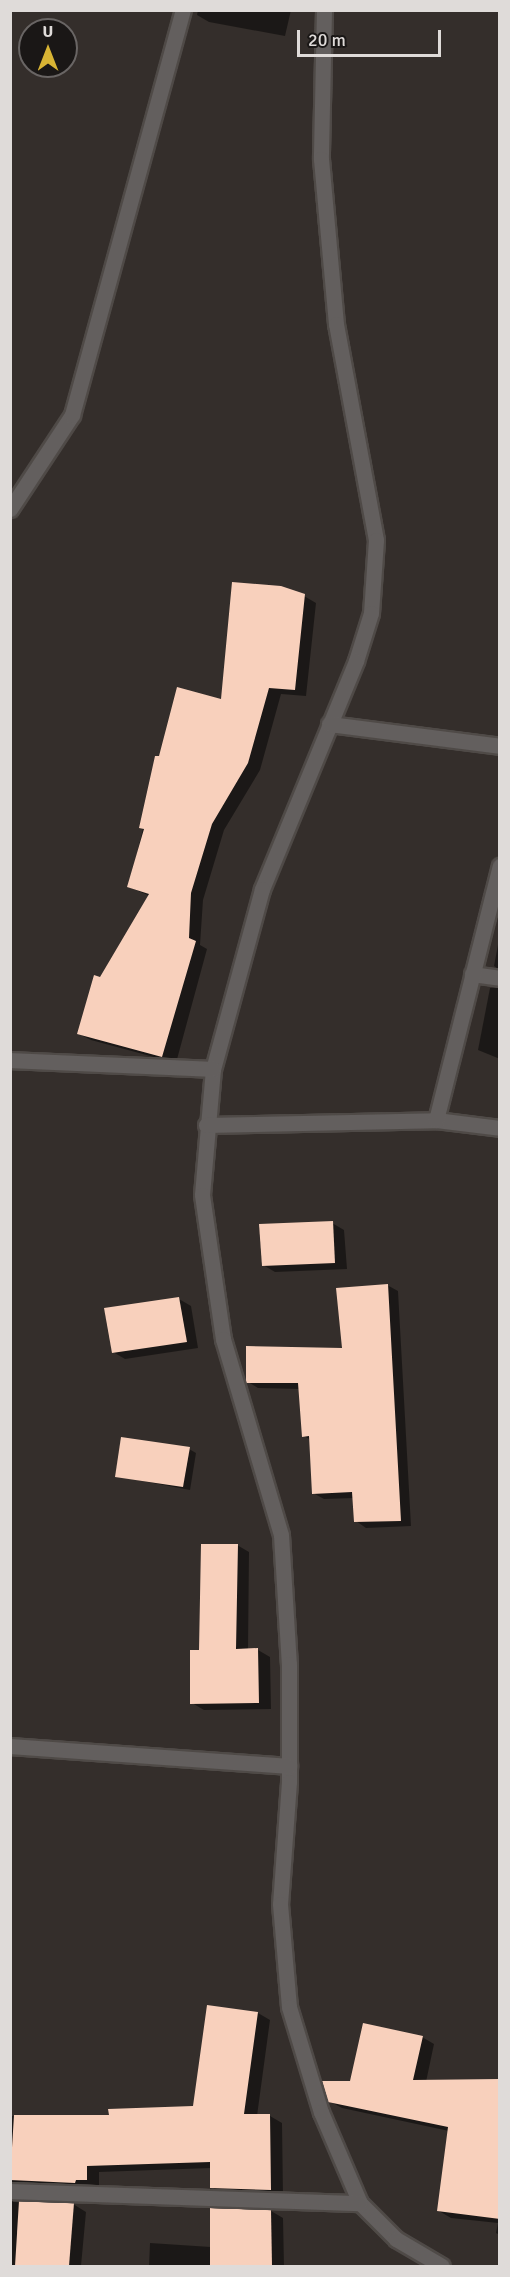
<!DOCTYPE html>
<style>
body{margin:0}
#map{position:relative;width:510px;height:2277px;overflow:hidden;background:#342e2b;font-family:Signika,sans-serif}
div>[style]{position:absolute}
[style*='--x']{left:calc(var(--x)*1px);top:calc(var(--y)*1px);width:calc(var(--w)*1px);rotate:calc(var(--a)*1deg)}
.shadow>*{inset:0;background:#0007}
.building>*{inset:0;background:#f8d0bc}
.roads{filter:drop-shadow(2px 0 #4f4a47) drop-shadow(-2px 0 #4f4a47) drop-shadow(0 2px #4f4a47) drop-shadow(0 -2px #4f4a47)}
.minor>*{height:15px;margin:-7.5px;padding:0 7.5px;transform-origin:7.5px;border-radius:7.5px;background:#635f5e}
span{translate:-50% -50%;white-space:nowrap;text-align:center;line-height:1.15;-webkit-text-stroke:6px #1a1716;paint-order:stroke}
.frame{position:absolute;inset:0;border:12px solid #dfdbd9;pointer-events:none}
.north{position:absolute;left:18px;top:18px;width:60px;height:60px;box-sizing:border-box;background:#1a1716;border:2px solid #696564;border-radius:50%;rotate:0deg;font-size:16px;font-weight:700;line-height:24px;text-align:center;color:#dfdbd9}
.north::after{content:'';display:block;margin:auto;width:21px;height:27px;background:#d8b434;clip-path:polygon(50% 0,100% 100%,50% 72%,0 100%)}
.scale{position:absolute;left:297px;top:30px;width:144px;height:27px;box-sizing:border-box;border:3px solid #dfdbd9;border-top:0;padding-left:8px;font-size:18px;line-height:21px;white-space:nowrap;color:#dfdbd9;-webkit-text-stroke:4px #1a1716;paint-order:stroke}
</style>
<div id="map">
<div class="shadow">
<div style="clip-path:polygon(198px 10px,291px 10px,285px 36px,209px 22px,197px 15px)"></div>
<div style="clip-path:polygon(304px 596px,316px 603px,306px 696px,281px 694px,260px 770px,224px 830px,203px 900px,200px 945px,207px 949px,176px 1063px,91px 1040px,79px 1034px,101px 979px,150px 896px,129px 887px,160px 758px,222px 701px)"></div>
<div style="clip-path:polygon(500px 934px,500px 970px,494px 966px)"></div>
<div style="clip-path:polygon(490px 988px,500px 988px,500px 1059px,478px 1050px)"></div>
<div style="clip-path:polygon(332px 1223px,344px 1230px,347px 1269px,275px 1272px,263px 1265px)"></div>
<div style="clip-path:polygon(387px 1285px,398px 1291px,411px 1526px,366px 1528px,356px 1521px,354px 1498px,324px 1499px,313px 1493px,311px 1440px,304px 1436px,300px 1389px,258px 1388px,248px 1382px,344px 1349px)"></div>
<div style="clip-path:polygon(179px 1299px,191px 1306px,198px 1348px,125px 1359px,113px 1352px)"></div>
<div style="clip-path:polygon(189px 1449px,196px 1453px,190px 1490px,116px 1476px)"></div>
<div style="clip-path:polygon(237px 1545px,249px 1552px,248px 1650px,258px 1650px,270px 1657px,271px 1709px,204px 1710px,192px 1703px,200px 1651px)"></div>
<div style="clip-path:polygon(258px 2013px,270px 2020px,257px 2116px,270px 2116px,282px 2123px,283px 2196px,224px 2194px,211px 2187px,211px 2168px,99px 2172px,99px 2186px,88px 2186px,87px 2190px,14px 2192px,13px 2202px,73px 2204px,86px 2212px,81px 2266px,10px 2266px,10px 2116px,110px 2116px,195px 2108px)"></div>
<div style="clip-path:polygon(422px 2037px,434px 2044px,426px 2082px,500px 2081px,500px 2235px,496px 2233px,498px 2223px,451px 2218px,439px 2211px,449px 2131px,342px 2108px,329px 2101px)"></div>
<div style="clip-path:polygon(271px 2211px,283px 2218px,284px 2266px,149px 2266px,150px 2243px,211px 2247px)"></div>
</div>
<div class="building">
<div style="clip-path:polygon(232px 582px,281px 586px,305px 594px,295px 690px,269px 688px,248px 763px,212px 824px,191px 893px,189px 938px,196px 941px,162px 1057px,77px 1034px,94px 975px,100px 977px,149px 894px,127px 887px,144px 829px,139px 828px,155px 756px,159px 756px,177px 687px,221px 699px)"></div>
<div style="clip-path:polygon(333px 1221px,335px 1263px,262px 1266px,259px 1224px)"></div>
<div style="clip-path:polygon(388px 1284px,401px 1521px,354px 1522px,352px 1492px,312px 1494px,309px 1436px,302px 1437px,298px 1383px,246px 1383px,246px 1346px,342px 1348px,336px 1288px)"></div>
<div style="clip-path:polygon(179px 1297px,187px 1342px,112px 1353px,104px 1308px)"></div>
<div style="clip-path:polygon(121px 1437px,190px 1447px,183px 1487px,115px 1477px)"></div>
<div style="clip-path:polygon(201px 1544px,238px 1544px,236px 1649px,258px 1648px,259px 1703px,190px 1704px,190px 1650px,199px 1650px)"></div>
<div style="clip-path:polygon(207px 2005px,258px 2012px,244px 2114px,270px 2114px,271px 2190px,210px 2188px,210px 2162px,87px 2166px,87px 2180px,76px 2180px,75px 2183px,10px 2180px,14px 2115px,109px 2115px,108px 2109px,193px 2106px)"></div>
<div style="clip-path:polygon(363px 2023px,423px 2036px,413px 2080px,500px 2079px,500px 2219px,437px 2211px,448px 2127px,328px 2102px,322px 2081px,350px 2081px)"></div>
<div style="clip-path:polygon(19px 2201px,74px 2203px,69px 2266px,15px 2266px)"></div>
<div style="clip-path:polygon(210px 2208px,271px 2210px,272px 2266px,210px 2266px)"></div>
</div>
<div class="roads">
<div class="minor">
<div style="--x:324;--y:10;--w:149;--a:91.2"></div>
<div style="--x:321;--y:159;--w:166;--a:84.8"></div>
<div style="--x:336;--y:324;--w:220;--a:79.5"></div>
<div style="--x:376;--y:540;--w:73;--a:93.9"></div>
<div style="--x:371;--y:613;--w:50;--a:107.4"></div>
<div style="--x:356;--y:661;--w:247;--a:112.4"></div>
<div style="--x:262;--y:889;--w:187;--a:105.2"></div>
<div style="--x:213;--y:1069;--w:126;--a:95"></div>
<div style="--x:202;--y:1195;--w:146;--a:81.7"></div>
<div style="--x:223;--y:1339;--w:204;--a:73.5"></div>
<div style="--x:281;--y:1535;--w:129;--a:86.5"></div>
<div style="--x:289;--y:1664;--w:118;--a:90"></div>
<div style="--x:289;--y:1782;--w:122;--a:94.2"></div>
<div style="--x:280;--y:1904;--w:103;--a:85"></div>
<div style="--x:289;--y:2007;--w:110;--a:73.1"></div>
<div style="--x:321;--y:2112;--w:99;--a:66.8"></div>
<div style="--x:360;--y:2203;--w:51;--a:45"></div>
<div style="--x:396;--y:2239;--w:53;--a:30.4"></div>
<div style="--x:10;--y:509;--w:113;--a:-56.6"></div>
<div style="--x:72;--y:415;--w:420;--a:-74.7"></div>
<div style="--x:329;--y:724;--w:172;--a:7.3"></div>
<div style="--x:472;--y:974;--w:28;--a:8"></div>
<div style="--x:10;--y:1060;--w:203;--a:2.5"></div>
<div style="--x:436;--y:1120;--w:64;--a:7.1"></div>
<div style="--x:206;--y:1125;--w:230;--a:-1.2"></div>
<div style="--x:436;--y:1120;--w:262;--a:-75.9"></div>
<div style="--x:10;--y:1746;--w:280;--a:4.1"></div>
<div style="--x:10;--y:2191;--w:350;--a:2"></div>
</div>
</div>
<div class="frame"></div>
<div class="north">U</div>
<div class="scale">20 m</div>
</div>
